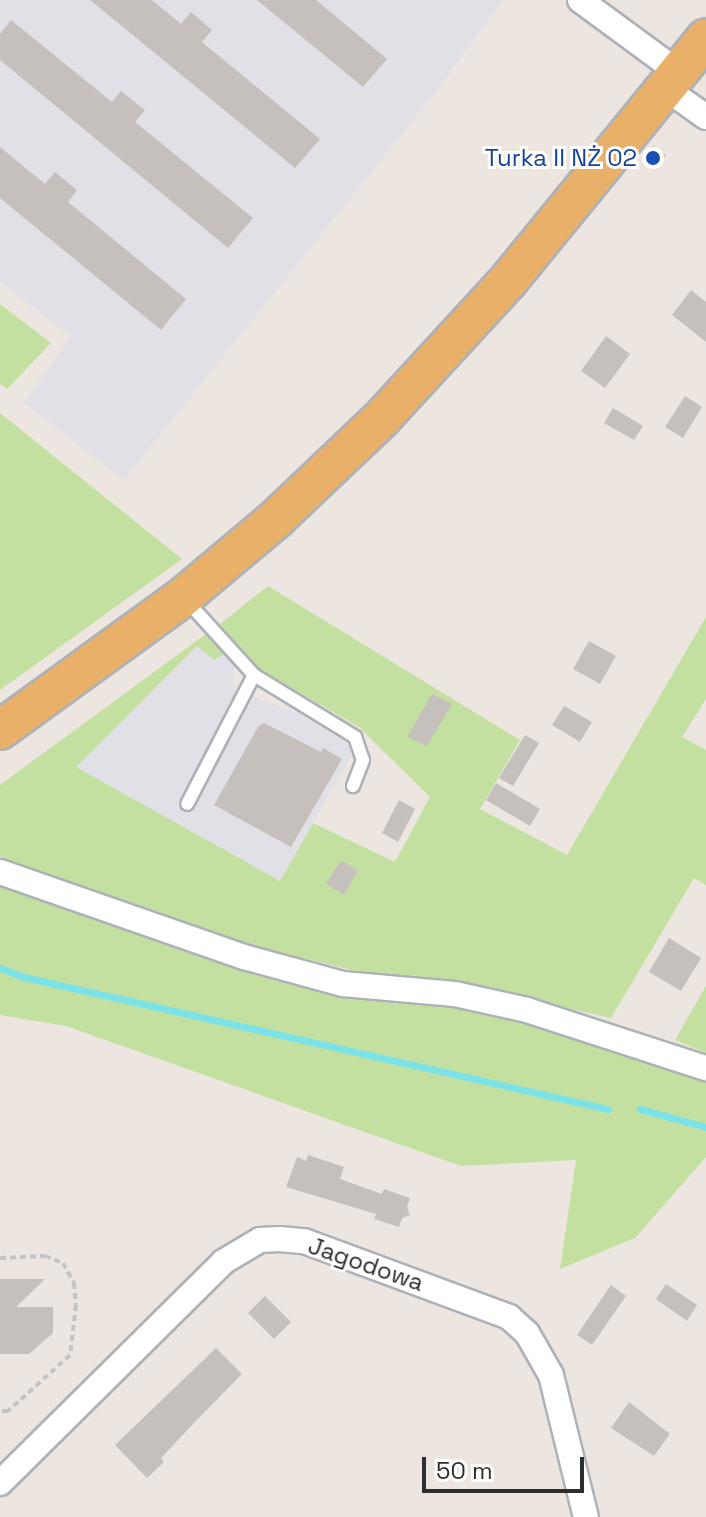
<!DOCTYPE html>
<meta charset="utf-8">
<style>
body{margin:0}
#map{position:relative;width:706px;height:1517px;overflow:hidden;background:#ede5e0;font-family:"Space Grotesk",sans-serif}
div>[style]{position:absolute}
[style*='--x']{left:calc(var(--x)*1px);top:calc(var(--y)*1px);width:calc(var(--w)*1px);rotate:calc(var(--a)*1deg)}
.industrial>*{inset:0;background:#e1e0e7}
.green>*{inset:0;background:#c4e0a1}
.stream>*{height:7px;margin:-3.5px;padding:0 3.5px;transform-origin:3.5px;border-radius:3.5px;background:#7be3e8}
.building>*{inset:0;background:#c6c0bc}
.path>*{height:4px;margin-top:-2px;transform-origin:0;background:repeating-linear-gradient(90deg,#c4c4c4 0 6px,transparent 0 10px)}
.roads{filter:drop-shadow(2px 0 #adb2b8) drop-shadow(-2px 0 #adb2b8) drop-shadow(0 2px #adb2b8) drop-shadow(0 -2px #adb2b8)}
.service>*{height:12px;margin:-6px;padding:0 6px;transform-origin:6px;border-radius:6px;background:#fff}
.minor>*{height:24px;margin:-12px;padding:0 12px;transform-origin:12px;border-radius:12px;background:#fff}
.primary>*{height:38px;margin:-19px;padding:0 19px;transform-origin:19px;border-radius:19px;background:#e9b06a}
.dots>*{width:22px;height:22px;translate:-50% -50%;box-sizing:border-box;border:4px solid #fff;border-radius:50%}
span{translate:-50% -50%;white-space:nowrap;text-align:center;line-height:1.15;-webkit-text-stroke:6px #fff;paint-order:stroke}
.transit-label{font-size:24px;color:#164399}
.right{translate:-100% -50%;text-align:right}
.street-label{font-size:24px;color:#2d2d2d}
.scale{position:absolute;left:422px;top:1457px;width:162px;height:36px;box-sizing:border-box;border:4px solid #2d2d2d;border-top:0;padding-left:10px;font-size:24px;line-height:28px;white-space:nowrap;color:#2d2d2d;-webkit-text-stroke:6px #fff;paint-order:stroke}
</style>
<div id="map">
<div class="industrial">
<div style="clip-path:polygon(0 0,503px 0,431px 98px,124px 480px,24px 403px,71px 336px,0 282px)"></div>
<div style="clip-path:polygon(198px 645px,214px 660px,224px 654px,234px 664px,232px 683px,255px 697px,300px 714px,355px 749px,280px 881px,75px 767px)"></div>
</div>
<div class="green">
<div style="clip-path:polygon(0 304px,51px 343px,7px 389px,0 384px)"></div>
<div style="clip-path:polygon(0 413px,182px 559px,0 690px)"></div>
<div style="clip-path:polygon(268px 586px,520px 740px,480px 809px,567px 855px,706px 617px,706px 699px,682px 737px,706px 750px,706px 885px,694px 878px,611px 1018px,490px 991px,368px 974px,266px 949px,23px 868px,0 856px,0 785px,206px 634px,224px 654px,214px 660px,197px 646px,76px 767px,280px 881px,313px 823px,395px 862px,430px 797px,359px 727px,257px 668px,220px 624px)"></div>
<div style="clip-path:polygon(0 881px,519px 1019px,706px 1080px,706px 1157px,635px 1238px,560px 1269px,576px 1160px,461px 1166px,66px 1026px,0 1015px)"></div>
<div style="clip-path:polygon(706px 986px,706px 1053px,675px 1040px)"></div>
</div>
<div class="stream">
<div style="--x:0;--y:968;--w:26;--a:21"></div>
<div style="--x:24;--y:977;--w:599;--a:12.74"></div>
<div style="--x:640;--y:1109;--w:68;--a:15.3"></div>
</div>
<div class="building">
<div style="clip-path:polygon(90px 0,152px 0,181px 24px,191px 12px,212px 30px,202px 42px,320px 139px,295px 168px)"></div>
<div style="clip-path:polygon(257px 0,316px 0,387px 59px,363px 87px)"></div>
<div style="clip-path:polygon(11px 20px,112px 102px,121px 91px,145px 110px,135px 122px,253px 218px,228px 248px,0 60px,0 34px)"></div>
<div style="clip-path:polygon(0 147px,45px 184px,55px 172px,77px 190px,68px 202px,186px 299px,161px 330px,0 198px)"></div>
<div style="clip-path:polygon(691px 290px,706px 302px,706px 342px,672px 315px)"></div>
<div style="clip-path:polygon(606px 336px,630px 354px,605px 388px,581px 371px)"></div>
<div style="clip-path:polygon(685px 396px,702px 407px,683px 438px,665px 427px)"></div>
<div style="clip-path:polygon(613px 408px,643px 426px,634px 440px,604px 423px)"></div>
<div style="clip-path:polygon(589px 641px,616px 656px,600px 684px,573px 669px)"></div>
<div style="clip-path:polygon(432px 694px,452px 704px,427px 746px,407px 737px)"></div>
<div style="clip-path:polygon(564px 706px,592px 722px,580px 742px,552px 725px)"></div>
<div style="clip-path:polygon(264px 723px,321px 752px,323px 748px,342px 759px,291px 847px,214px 805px,258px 727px)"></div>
<div style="clip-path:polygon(525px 735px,539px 743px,513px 786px,499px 778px)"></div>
<div style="clip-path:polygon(496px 783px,540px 809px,530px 826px,486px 800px)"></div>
<div style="clip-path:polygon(399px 800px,415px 809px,398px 842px,382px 833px)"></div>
<div style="clip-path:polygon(341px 860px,358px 871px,344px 895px,326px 884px)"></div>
<div style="clip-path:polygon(669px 938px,701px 958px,681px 991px,649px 972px)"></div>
<div style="clip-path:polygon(308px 1155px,344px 1167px,340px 1179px,382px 1194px,384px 1189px,410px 1198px,407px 1207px,410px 1215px,402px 1218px,399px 1227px,374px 1219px,376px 1214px,286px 1187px,297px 1157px,306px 1161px)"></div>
<div style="clip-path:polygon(0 1279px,45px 1279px,16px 1307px,53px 1307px,53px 1333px,29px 1354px,0 1354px)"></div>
<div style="clip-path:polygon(666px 1284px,697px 1305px,687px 1321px,656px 1299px)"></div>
<div style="clip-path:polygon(611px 1285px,626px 1296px,592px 1345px,577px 1335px)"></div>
<div style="clip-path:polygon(265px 1296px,291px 1322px,274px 1339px,248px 1313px)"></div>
<div style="clip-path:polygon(216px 1348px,242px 1374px,192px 1425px,161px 1458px,164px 1462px,147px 1478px,115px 1445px)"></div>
<div style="clip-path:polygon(629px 1402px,670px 1434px,654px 1456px,611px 1428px)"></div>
</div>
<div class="path">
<div style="--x:652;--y:147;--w:18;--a:38"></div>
<div style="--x:0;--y:1258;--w:45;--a:-2.5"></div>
<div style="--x:45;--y:1256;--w:19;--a:21"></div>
<div style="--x:63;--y:1263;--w:23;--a:61"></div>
<div style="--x:74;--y:1283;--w:22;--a:85"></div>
<div style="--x:76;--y:1305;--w:50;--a:96.8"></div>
<div style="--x:70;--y:1355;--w:84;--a:137.9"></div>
<div style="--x:8;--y:1411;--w:8;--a:180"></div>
</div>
<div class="roads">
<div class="service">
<div style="--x:185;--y:599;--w:103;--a:47.8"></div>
<div style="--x:254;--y:675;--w:145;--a:117.4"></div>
<div style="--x:254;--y:675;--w:119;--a:31.5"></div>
<div style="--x:355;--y:737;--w:24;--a:71"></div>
<div style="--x:363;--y:760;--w:28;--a:111"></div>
</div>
<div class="minor">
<div style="--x:580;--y:0;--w:122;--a:36.3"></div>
<div style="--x:665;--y:88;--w:50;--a:35.3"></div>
<div style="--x:0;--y:872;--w:258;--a:19.2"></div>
<div style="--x:244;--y:957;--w:103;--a:15.3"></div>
<div style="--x:343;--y:984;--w:112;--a:5.1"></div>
<div style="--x:455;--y:994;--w:74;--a:12.5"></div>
<div style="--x:527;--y:1010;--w:188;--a:18"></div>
<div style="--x:0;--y:1483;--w:314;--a:-44.7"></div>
<div style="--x:223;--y:1262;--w:43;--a:-30.7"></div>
<div style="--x:260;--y:1240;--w:19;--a:-3"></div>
<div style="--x:279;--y:1239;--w:25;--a:5"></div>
<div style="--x:304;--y:1241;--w:219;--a:20.3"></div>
<div style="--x:509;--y:1317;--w:24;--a:42"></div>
<div style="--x:527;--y:1333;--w:48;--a:60.3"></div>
<div style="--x:551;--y:1375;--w:146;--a:76.2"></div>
</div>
<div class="primary">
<div style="--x:0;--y:730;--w:226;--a:-36"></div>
<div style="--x:183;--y:597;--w:123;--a:-40"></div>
<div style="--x:277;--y:518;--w:145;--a:-43.6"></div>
<div style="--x:382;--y:418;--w:186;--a:-47.4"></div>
<div style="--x:508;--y:281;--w:313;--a:-50.8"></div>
</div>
</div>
<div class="dots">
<div style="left:653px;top:158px;background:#1a4fb4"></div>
</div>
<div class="transit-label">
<span class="right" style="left:637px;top:158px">Turka II NŻ 02</span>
</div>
<div class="street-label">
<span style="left:366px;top:1264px;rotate:19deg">Jagodowa</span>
</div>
<div class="scale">50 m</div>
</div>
